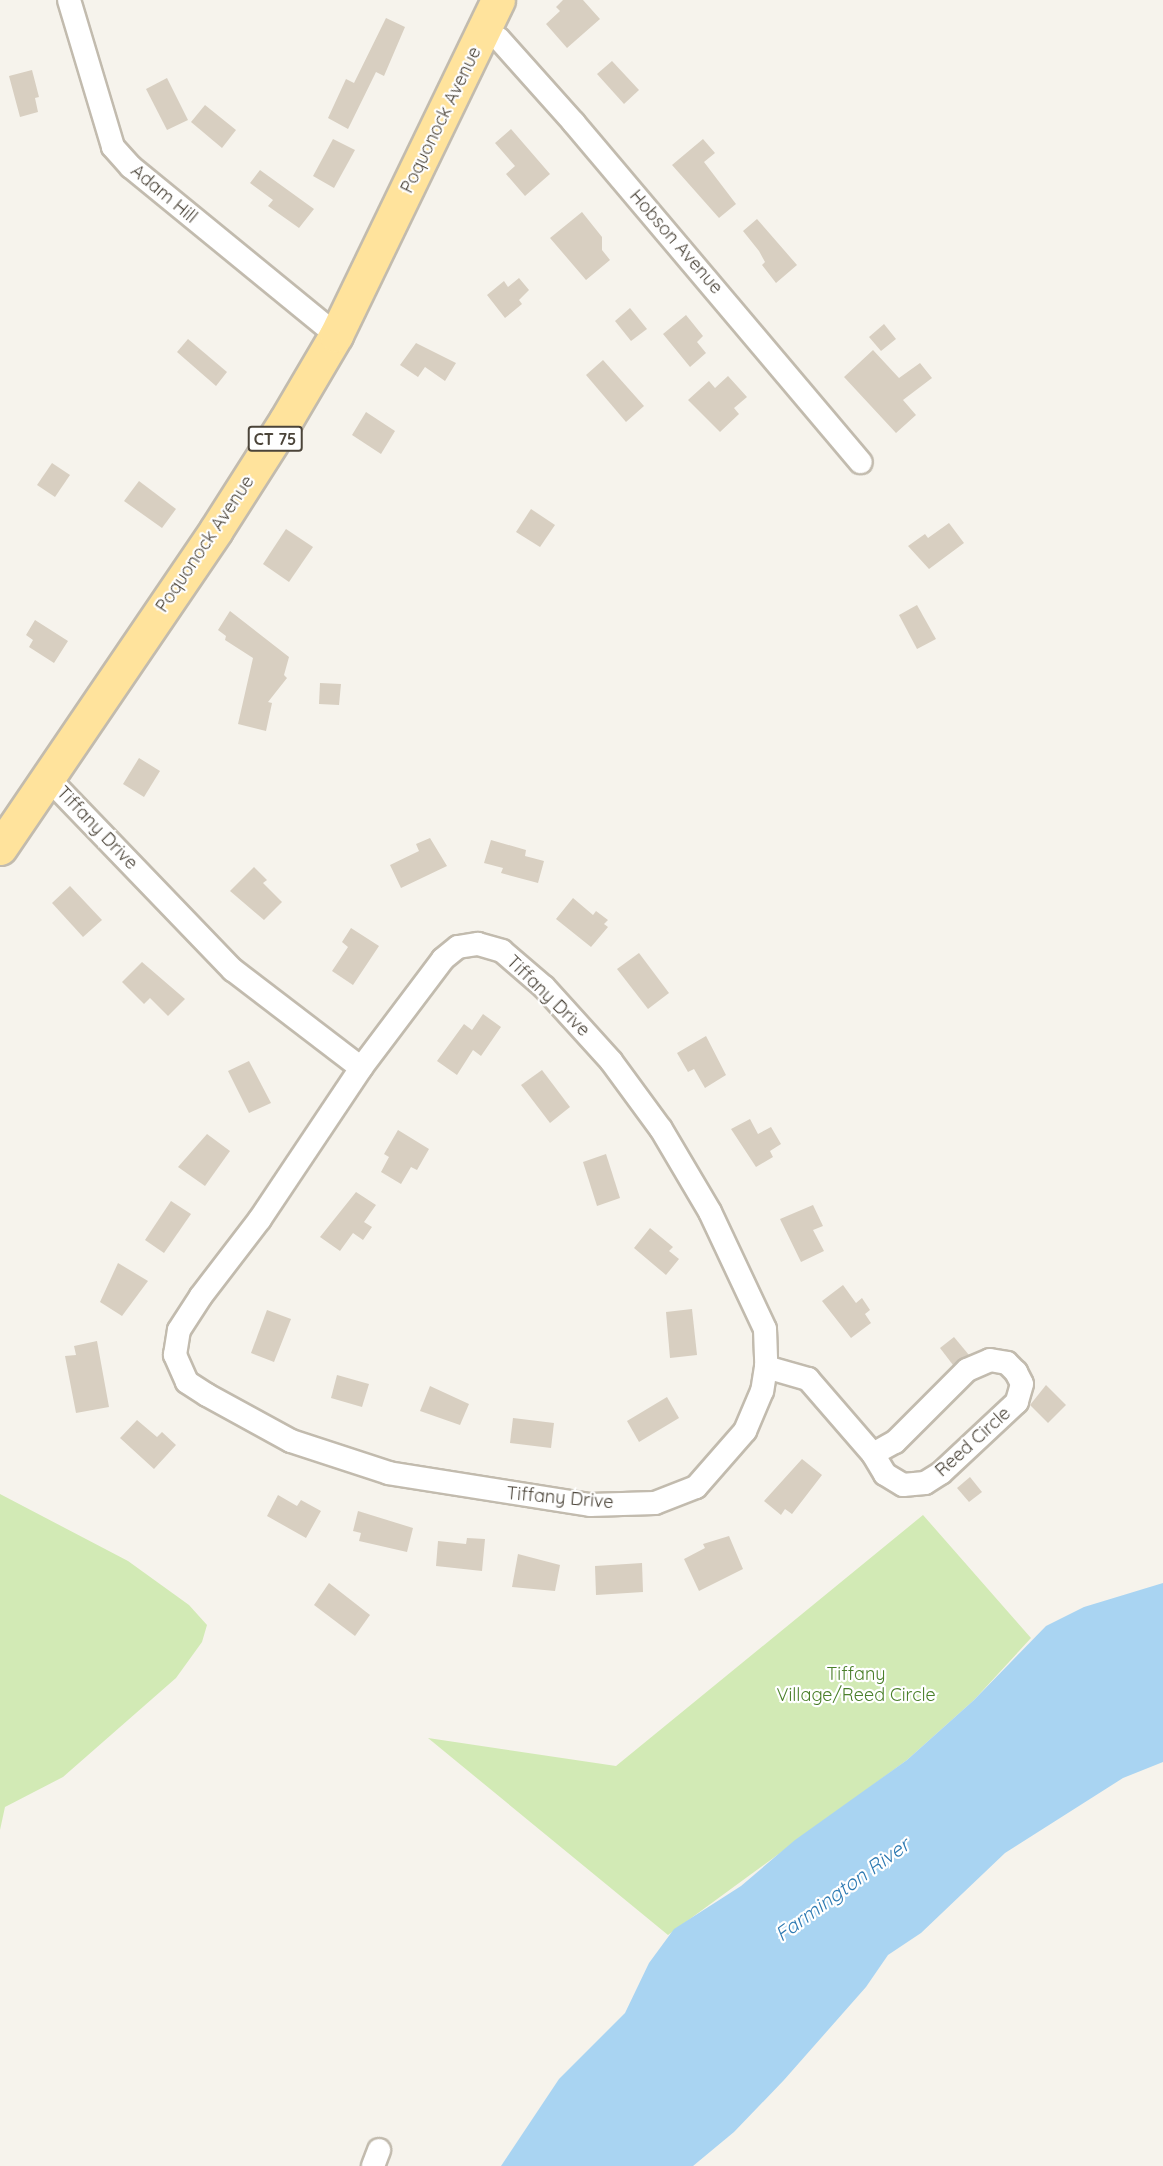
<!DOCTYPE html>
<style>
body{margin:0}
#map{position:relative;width:1163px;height:2166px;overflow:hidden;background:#f6f3ec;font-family:Quicksand,sans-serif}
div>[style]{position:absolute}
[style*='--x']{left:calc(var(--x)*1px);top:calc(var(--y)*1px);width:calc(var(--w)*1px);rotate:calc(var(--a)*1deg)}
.green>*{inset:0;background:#d2eab5}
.water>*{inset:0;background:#a9d4f2}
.building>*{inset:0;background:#d8cfc1}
.roads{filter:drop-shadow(2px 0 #c2bbae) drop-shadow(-2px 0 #c2bbae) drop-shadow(0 2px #c2bbae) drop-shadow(0 -2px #c2bbae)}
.minor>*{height:22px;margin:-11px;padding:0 11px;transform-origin:11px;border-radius:11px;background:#fff}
.primary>*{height:33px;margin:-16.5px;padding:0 16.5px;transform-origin:16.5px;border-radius:16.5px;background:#ffe39c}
span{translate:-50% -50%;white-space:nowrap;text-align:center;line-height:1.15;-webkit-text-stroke:4.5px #fff;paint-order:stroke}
.shield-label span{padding:2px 4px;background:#fff;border:2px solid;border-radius:4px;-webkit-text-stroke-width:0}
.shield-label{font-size:16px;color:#4b4439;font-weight:700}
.street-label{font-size:18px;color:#4b4439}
.park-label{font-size:18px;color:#4a7f2a}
.water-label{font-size:20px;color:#2e7ab2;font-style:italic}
</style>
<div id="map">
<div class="green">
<div style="clip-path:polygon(0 1494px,128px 1561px,189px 1605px,207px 1625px,202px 1642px,176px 1678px,63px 1777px,5px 1807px,0 1830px)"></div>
<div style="clip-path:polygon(923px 1515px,1031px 1638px,974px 1700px,907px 1760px,668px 1935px,428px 1738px,616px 1766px)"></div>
</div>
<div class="water">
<div style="clip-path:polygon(1163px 1583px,1163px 1762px,1123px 1778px,1005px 1853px,921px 1933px,888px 1955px,866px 1987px,784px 2080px,734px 2132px,693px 2166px,501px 2166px,559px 2079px,625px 2013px,649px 1963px,674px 1929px,741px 1886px,795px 1840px,907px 1760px,974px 1700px,1046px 1626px,1084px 1607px)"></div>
</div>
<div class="building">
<div style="clip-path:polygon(563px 0,583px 0,600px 19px,567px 48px,546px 24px,560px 11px,556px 7px)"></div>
<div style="clip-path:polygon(386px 18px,405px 27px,384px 76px,376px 72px,348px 129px,328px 118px,346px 79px,354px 83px)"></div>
<div style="clip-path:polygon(612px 61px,639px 90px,624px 104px,597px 74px)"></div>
<div style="clip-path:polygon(32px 70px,39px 97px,35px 98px,38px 112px,20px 117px,9px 76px)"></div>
<div style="clip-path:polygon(167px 78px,188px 120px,167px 130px,146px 89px)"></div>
<div style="clip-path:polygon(205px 105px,236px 130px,222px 148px,191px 122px)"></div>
<div style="clip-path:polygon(511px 129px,550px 174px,525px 196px,506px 174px,515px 166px,495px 143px)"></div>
<div style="clip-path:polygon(333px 139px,355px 150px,334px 188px,313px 176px)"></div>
<div style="clip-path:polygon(703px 139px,715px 153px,704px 162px,736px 204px,719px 218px,672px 165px)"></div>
<div style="clip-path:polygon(260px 170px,314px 209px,299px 228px,268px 206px,273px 200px,250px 183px)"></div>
<div style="clip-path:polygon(582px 212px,602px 237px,602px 250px,610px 260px,586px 280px,550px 238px)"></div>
<div style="clip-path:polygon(757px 219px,797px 265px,776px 283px,762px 265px,765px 262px,759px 251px,743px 231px)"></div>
<div style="clip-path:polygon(519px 278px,529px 290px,519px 300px,522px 304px,505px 318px,487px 295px,504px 281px,508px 287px)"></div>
<div style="clip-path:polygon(630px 308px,647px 329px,631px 341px,615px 321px)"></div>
<div style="clip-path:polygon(686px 315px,703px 336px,697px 342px,706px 353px,690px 367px,663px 334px)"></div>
<div style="clip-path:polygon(884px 324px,896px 339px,881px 351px,869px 337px)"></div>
<div style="clip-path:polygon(188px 339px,227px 372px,216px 386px,177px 352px)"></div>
<div style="clip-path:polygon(416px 343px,456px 363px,445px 381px,425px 367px,418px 377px,400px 365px)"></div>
<div style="clip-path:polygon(873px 350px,899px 378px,920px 363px,932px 378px,903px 400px,916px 415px,896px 433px,844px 377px)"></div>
<div style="clip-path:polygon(603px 360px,644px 406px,626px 422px,586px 375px)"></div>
<div style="clip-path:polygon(728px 376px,747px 397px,734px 408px,739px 414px,720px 432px,688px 400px,709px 381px,715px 388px)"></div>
<div style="clip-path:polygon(366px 412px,395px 431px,381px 454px,352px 435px)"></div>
<div style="clip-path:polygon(52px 463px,70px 475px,55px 497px,37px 485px)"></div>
<div style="clip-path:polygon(139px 481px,176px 509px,162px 528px,124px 501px)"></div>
<div style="clip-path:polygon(531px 509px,555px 525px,540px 547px,516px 532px)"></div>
<div style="clip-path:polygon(949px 523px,964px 543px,929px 569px,908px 546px,925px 534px,928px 538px)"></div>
<div style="clip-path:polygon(286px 529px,313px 547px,289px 582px,263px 564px)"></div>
<div style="clip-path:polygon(917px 605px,936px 639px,917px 649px,899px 615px)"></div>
<div style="clip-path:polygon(230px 611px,289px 657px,284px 675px,287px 678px,268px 702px,272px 703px,266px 731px,238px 724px,253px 658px,225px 640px,226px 636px,218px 630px)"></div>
<div style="clip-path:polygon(35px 620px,68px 641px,54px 663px,29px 647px,33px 640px,26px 635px)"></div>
<div style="clip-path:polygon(320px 683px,341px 684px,339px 705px,319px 704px)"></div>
<div style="clip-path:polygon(139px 758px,160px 771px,144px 797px,123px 784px)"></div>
<div style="clip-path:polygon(430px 838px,447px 866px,401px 888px,390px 865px,419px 851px,416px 844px)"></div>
<div style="clip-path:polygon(491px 840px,526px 850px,525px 856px,544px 861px,538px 883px,501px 873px,503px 868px,484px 863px)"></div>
<div style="clip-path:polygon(254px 867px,267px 880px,263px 883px,282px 902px,264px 920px,230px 891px)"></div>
<div style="clip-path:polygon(70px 886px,102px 920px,83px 937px,52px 903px)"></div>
<div style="clip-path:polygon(573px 898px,593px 915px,596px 911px,608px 920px,604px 924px,608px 927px,591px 947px,556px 919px)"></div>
<div style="clip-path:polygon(351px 928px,379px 946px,353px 985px,332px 971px,348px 947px,342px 942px)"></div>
<div style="clip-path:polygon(639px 953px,669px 993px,648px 1009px,617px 969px)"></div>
<div style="clip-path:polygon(142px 962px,185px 999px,168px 1016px,150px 998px,144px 1004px,122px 982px)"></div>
<div style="clip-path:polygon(483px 1014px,501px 1027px,481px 1056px,473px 1050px,457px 1075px,437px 1061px,464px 1024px,472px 1030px)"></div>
<div style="clip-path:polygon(706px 1036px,726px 1075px,705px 1088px,694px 1069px,688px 1072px,677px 1053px)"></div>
<div style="clip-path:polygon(249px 1061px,271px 1103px,249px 1113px,228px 1071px)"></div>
<div style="clip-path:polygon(542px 1070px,570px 1107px,550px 1123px,521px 1085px)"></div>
<div style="clip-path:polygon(750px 1119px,758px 1134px,771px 1127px,781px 1144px,770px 1151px,773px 1157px,756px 1167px,731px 1129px)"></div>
<div style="clip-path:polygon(398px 1130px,429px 1149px,417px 1170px,411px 1167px,401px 1184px,381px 1172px,389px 1157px,384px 1154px)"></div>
<div style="clip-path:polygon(207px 1134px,230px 1151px,205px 1186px,178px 1167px)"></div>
<div style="clip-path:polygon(606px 1154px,620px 1198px,597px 1206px,583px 1162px)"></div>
<div style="clip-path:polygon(356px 1192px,376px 1205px,364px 1222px,372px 1227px,363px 1240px,353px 1233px,340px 1251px,320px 1237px)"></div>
<div style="clip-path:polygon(171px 1201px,191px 1214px,164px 1253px,145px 1240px)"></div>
<div style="clip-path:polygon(813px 1205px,823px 1226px,813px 1230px,824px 1251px,801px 1262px,780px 1219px)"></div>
<div style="clip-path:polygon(650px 1228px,673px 1247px,669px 1251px,679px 1259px,666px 1275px,634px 1248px)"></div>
<div style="clip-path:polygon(118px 1263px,148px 1281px,122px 1316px,100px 1302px)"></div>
<div style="clip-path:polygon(843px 1285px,856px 1303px,862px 1298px,870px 1310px,865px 1314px,871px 1323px,851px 1338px,822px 1301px)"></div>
<div style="clip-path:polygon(692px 1309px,697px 1355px,670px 1358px,666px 1312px)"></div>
<div style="clip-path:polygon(267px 1310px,291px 1319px,274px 1362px,251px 1353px)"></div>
<div style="clip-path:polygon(954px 1337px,969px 1355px,953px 1365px,940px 1348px)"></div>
<div style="clip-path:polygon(97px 1341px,109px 1407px,76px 1413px,65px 1356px,76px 1355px,74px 1346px)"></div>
<div style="clip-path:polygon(337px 1375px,369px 1384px,362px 1407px,331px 1398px)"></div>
<div style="clip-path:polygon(1046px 1385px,1066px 1405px,1048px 1423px,1030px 1405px)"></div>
<div style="clip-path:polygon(430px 1386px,469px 1404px,460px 1425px,420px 1411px)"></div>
<div style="clip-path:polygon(667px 1397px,679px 1418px,639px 1442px,627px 1421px)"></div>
<div style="clip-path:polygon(513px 1418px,554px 1423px,551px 1448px,510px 1443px)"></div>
<div style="clip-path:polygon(137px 1420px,157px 1437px,162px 1432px,176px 1445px,154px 1469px,120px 1438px)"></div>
<div style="clip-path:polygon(802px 1459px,822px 1475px,792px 1514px,785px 1509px,781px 1515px,764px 1501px)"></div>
<div style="clip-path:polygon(970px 1477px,982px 1492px,969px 1502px,957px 1488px)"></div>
<div style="clip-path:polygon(278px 1495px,297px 1506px,301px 1500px,321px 1511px,306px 1538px,267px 1516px)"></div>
<div style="clip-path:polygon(358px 1511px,413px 1528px,407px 1552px,359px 1541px,361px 1533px,353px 1531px)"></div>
<div style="clip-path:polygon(729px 1536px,743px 1569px,699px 1591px,684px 1559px,705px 1548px,703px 1544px)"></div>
<div style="clip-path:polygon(467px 1538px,485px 1539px,482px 1571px,436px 1566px,438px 1541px,466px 1544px)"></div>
<div style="clip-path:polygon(518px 1554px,560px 1565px,555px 1591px,512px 1587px)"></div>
<div style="clip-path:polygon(642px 1563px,643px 1592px,596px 1595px,595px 1566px)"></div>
<div style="clip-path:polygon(329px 1583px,370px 1615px,355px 1636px,314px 1605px)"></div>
</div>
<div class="roads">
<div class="minor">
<div style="--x:69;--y:0;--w:153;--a:73.3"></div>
<div style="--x:113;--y:147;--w:27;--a:48"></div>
<div style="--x:131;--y:167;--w:265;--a:39.3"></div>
<div style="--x:483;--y:32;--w:17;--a:24"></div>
<div style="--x:499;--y:39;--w:113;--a:48.2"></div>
<div style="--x:574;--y:123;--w:444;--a:49.8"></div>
<div style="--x:48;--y:778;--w:267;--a:46.1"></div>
<div style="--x:233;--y:970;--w:161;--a:37.4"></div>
<div style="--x:478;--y:944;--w:25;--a:16"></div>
<div style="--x:502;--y:951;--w:55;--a:40.6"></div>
<div style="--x:544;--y:987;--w:100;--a:47.8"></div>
<div style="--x:611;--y:1061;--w:84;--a:53.7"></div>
<div style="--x:661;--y:1129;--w:96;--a:59.4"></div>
<div style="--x:710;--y:1212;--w:129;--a:64.8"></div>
<div style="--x:765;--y:1329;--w:38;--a:88"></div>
<div style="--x:766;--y:1367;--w:24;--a:99"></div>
<div style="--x:762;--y:1391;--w:43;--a:113"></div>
<div style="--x:745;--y:1431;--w:74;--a:131.2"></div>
<div style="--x:696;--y:1487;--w:44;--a:158.7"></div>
<div style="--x:655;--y:1503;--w:65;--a:178.2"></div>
<div style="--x:590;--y:1505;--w:204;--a:-171"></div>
<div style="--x:389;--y:1473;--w:103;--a:-161.9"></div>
<div style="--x:291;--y:1441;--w:96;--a:-151.3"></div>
<div style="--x:207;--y:1395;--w:24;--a:-147"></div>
<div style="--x:187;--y:1382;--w:30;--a:-114"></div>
<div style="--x:175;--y:1355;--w:25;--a:-81"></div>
<div style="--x:179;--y:1330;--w:40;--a:-57.1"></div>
<div style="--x:201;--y:1296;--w:97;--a:-52.5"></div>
<div style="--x:260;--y:1219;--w:182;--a:-56.2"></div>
<div style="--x:361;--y:1068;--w:136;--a:-53"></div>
<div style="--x:443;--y:959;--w:19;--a:-39"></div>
<div style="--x:458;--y:947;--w:20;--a:-9"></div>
<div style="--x:766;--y:1367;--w:44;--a:15.9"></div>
<div style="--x:808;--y:1379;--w:99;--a:49.1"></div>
<div style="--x:873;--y:1454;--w:25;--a:-29"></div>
<div style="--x:895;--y:1442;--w:102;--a:-45"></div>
<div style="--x:967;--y:1370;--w:25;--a:-23"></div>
<div style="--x:990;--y:1360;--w:17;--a:10"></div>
<div style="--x:1007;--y:1363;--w:13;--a:45"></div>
<div style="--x:1016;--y:1372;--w:13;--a:63"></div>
<div style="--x:1022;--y:1384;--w:19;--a:106"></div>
<div style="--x:1017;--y:1402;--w:104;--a:136.9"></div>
<div style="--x:941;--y:1473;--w:19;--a:148"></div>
<div style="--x:925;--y:1483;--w:22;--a:175"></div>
<div style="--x:903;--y:1485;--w:21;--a:-149"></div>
<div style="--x:885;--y:1474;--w:23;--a:-121"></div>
<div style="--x:373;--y:2166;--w:17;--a:-69"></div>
</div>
<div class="primary">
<div style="--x:0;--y:848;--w:384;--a:-55.8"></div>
<div style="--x:216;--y:530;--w:130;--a:-57.5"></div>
<div style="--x:286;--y:420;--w:99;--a:-59.5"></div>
<div style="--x:336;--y:335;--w:372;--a:-64.2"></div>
</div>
</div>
<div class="shield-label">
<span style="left:275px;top:439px">CT 75</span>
</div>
<div class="street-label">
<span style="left:441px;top:120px;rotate:-64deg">Poquonock Avenue</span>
<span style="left:164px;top:194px;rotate:40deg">Adam Hill</span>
<span style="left:676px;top:242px;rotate:49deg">Hobson Avenue</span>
<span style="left:205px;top:544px;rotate:-56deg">Poquonock Avenue</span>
<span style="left:97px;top:828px;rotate:46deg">Tiffany Drive</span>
<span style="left:548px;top:996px;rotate:44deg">Tiffany Drive</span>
<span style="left:973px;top:1442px;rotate:-42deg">Reed Circle</span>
<span style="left:560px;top:1498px;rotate:5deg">Tiffany Drive</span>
</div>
<div class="park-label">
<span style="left:856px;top:1685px">Tiffany<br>Village/Reed Circle</span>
</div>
<div class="water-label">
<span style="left:842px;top:1889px;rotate:-36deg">Farmington River</span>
</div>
</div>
